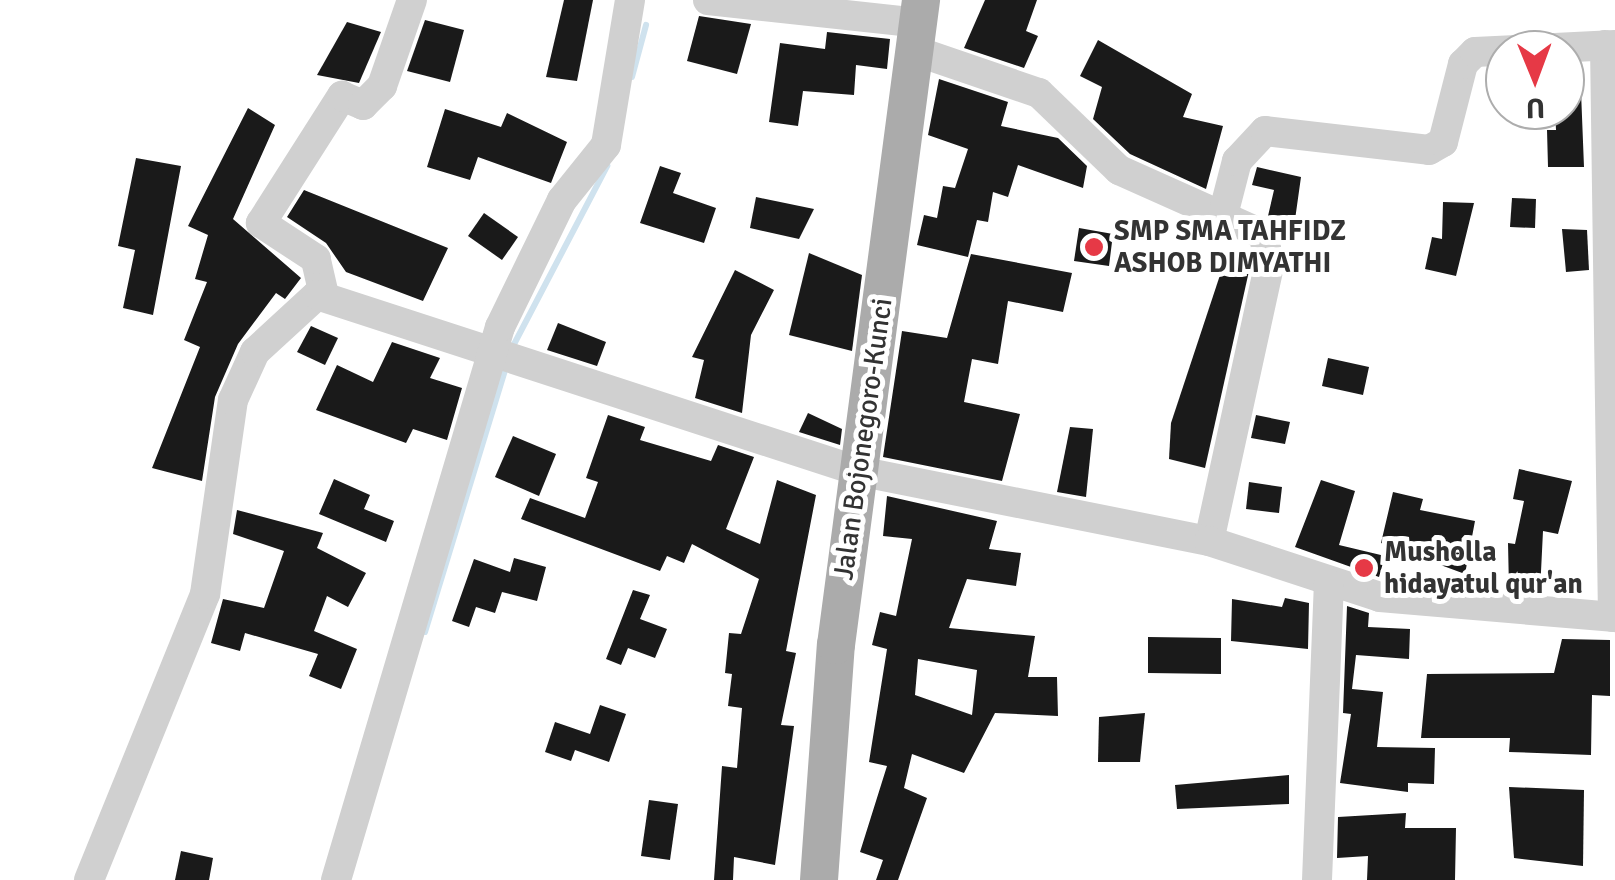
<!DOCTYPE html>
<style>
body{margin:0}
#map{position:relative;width:1615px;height:880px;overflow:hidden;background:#fff;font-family:Signika,sans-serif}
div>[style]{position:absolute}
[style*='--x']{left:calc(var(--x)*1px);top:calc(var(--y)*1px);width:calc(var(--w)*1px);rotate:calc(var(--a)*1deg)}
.stream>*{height:6px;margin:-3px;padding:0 3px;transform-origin:3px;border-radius:3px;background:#cfe2ee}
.building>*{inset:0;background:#1a1a1a}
.minor>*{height:30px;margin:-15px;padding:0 15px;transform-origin:15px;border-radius:15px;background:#d0d0d0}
.major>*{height:38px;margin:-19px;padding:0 19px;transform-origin:19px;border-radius:19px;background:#ababab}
.dots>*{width:28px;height:28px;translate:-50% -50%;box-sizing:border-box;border:5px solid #fff;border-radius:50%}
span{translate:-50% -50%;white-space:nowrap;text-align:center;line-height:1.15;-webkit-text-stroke:10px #fff;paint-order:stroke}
.poi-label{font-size:28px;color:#333;font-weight:700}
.left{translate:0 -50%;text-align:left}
.street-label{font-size:28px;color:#333}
.north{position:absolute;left:1485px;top:30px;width:100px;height:100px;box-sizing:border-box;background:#fff;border:2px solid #adadad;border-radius:50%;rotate:179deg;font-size:28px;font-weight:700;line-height:40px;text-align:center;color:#333}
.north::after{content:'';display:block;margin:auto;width:35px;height:45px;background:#e63946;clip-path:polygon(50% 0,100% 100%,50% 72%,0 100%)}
</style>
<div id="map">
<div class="stream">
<div style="--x:632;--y:77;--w:54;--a:-74.9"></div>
<div style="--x:511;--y:350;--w:208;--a:-62.4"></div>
<div style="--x:425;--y:632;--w:277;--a:-73"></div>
</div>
<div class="building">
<div style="clip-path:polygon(564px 0,593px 0,577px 81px,546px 77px)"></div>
<div style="clip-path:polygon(985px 0,1037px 0,1026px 31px,1038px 36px,1024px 68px,964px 48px)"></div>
<div style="clip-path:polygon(699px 16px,751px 24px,737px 74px,687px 61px)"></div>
<div style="clip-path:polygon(425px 20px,464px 30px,450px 82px,407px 71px)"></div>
<div style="clip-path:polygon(347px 22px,381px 32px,359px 83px,317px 75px)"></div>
<div style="clip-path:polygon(827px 32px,890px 39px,887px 69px,856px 65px,854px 95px,803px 91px,798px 126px,769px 122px,780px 43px,825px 49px)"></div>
<div style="clip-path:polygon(1098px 40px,1192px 94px,1183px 117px,1223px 126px,1206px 189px,1130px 154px,1093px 119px,1102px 87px,1080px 76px)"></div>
<div style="clip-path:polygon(1565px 66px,1580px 66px,1584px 167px,1548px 167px,1547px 130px,1556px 130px,1555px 110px,1565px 110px)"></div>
<div style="clip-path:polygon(939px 79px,1008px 102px,1001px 126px,1058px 138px,1087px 166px,1083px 188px,1018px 165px,1008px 197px,993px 192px,988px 222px,977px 220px,968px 257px,917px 245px,924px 215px,937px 218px,943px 186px,955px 188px,968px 149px,928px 135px)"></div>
<div style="clip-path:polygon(248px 108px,275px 125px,233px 219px,301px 278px,285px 299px,276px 293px,238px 344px,215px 397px,202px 481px,152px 468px,200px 347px,184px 340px,207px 282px,195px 279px,208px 235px,188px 226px)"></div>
<div style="clip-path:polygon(445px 109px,501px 127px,507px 113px,567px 142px,551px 183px,478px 157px,470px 180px,427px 167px)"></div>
<div style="clip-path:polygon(136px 158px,181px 166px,153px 315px,123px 308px,135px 250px,118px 246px)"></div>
<div style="clip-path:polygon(660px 166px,681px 173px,673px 193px,716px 208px,704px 243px,640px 223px)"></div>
<div style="clip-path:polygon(1257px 167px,1301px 177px,1293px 234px,1268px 216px,1274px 190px,1252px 185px)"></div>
<div style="clip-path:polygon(304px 190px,448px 248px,423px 301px,346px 272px,326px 243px,287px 217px)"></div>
<div style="clip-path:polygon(756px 197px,814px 209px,799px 239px,750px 228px)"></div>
<div style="clip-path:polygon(1512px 198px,1536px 199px,1535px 228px,1510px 227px)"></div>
<div style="clip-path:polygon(1443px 202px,1474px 203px,1456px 276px,1425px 269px,1432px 237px,1442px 239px)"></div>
<div style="clip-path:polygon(484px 213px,518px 237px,502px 260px,468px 236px)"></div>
<div style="clip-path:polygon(1079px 228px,1113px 234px,1109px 266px,1074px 261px)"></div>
<div style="clip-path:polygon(1562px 229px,1587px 230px,1589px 270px,1566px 272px)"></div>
<div style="clip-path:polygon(809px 253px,862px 275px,852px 351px,789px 335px)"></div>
<div style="clip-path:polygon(971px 254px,1072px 273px,1063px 312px,1008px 301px,998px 364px,972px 359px,964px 402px,1020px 414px,1002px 481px,883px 457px,902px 331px,947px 338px)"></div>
<div style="clip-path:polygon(1224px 263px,1249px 271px,1205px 468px,1169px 459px,1171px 423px)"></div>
<div style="clip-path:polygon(735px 270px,774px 290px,751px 335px,742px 413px,695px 398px,704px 360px,692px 357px)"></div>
<div style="clip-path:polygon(558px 323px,606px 342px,597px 366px,547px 350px)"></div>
<div style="clip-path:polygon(311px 326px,338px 338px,325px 365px,297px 352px)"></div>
<div style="clip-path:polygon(392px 342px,440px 358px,430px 378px,462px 388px,447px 440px,413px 429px,406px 443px,316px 410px,337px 365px,373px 382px)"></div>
<div style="clip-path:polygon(1328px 358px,1369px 367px,1363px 395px,1322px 386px)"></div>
<div style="clip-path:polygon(808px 413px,842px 429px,840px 445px,799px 432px)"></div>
<div style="clip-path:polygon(608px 415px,645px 427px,640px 440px,711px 461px,718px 445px,754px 457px,726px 529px,760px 544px,777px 480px,816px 495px,786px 651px,796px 653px,781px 725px,794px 726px,775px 865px,734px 857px,733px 880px,714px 880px,722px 766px,737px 768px,742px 708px,728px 706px,732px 674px,725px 673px,729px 633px,741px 634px,759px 579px,692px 544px,684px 563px,667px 556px,660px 571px,521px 519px,530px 498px,585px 518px,598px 482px,586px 478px)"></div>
<div style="clip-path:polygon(1256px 415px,1290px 422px,1285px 444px,1251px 438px)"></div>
<div style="clip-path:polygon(1070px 427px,1093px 429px,1086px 497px,1057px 492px)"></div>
<div style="clip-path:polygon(513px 436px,556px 454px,539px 496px,495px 477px)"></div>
<div style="clip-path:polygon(1519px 469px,1572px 481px,1558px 534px,1543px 531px,1540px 592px,1509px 589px,1508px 543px,1515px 544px,1524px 501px,1513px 499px)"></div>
<div style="clip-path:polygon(334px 479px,370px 495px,364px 509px,394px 521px,386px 542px,319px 514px)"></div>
<div style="clip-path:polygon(1321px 480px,1355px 491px,1339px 545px,1385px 556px,1379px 577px,1295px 547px)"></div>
<div style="clip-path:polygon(1249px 482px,1282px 487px,1279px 513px,1246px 509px)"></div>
<div style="clip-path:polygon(1393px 492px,1423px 499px,1420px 510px,1475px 521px,1465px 574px,1381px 543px)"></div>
<div style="clip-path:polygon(evenodd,887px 496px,997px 521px,989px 549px,1021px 553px,1016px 586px,967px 579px,949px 628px,1035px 636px,1028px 677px,1057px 677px,1058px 716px,995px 713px,964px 773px,912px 754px,904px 788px,927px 798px,898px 880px,876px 880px,883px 860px,860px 852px,887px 766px,869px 762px,887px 649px,872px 645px,880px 612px,896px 616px,912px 539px,883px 536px,887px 496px,918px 659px,977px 670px,972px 715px,915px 695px,918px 659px)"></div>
<div style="clip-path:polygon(237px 510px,323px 533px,317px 548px,366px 573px,348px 607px,327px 596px,314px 631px,357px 649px,341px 689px,309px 676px,318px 654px,245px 633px,240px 651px,211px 643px,223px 599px,264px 608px,284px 551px,233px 534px)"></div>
<div style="clip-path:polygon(514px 558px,546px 567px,537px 601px,502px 592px,495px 613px,476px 607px,469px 627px,452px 621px,474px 559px,510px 572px)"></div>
<div style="clip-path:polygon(633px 590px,650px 595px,640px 619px,667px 629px,655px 658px,628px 648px,621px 665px,606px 659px)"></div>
<div style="clip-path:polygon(1285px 598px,1309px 603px,1308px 649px,1231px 641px,1232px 599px,1282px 607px)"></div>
<div style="clip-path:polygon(1347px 606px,1369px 613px,1368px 627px,1410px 629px,1409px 659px,1356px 655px,1352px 689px,1383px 692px,1377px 747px,1435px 748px,1434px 784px,1408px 783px,1408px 792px,1340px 783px,1351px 714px,1343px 713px)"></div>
<div style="clip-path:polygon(1148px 637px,1221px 638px,1221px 674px,1148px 673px)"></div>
<div style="clip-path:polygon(1562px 639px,1610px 640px,1610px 696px,1592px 695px,1591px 755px,1509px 752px,1510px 738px,1421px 738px,1427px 674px,1554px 673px)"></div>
<div style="clip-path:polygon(600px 705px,626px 714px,609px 762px,575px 750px,571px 761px,545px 752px,555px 722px,590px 734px)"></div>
<div style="clip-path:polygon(1145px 713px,1140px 762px,1098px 762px,1099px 717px)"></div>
<div style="clip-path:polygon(1289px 775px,1289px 804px,1177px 809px,1175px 785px)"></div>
<div style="clip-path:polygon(1509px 787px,1584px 790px,1583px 866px,1514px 858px)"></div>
<div style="clip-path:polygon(649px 800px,678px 804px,670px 860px,641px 856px)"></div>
<div style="clip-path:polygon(1406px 813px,1405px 828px,1456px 828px,1455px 880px,1367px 880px,1368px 856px,1337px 858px,1338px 817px)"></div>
<div style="clip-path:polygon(181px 851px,213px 858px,209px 880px,175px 880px)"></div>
</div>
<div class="minor">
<div style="--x:708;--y:0;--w:212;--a:6.2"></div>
<div style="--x:1605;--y:45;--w:572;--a:89.2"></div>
<div style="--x:916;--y:51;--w:130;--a:18.9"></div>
<div style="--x:1039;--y:93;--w:111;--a:43.9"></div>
<div style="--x:1119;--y:170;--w:159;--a:24.1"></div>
<div style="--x:1264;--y:235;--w:31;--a:81"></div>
<div style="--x:1269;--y:266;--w:281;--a:102.3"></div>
<div style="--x:1223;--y:215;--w:56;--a:-75.5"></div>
<div style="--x:1237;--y:161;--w:41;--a:-47"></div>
<div style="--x:1265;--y:131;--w:165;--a:6.6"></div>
<div style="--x:1429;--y:150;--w:16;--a:-30"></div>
<div style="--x:1443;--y:142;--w:81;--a:-75.6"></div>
<div style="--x:1463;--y:64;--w:17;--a:-45"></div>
<div style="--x:1475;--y:52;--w:140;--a:-2.9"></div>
<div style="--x:324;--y:295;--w:37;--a:-103"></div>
<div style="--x:316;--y:259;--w:66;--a:-146.8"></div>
<div style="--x:261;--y:223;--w:151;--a:-57.5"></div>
<div style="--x:342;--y:96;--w:23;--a:23"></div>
<div style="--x:363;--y:105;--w:27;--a:-45"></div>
<div style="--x:382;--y:86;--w:91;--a:-70.8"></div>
<div style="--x:89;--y:880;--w:309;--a:-67.9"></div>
<div style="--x:205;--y:594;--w:196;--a:-81.8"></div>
<div style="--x:233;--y:400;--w:53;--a:-65.4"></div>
<div style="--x:255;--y:352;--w:84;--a:-42.6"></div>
<div style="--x:317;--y:295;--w:569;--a:18.02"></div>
<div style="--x:858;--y:471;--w:358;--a:11.3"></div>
<div style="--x:1209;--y:541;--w:180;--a:18.1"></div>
<div style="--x:1380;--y:597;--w:236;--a:4.9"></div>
<div style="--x:336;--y:880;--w:577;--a:-73.48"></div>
<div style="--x:500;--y:327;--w:141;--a:-64"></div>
<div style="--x:562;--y:200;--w:70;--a:-51.3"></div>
<div style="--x:606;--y:145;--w:147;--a:-80.6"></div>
<div style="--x:1317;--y:880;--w:296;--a:-87.7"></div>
</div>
<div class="major">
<div style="--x:819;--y:880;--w:236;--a:-85.9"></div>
<div style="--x:836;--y:645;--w:651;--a:-82.49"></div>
</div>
<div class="dots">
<div style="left:1094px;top:247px;background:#e63946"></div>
<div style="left:1364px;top:568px;background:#e63946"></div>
</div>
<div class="poi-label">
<span class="left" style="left:1114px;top:247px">SMP SMA TAHFIDZ<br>ASHOB DIMYATHI</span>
<span class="left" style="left:1384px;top:568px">Musholla<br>hidayatul qur'an</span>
</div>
<div class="street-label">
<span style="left:863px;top:439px;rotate:-82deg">Jalan Bojonegoro-Kunci</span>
</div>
<div class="north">U</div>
</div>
